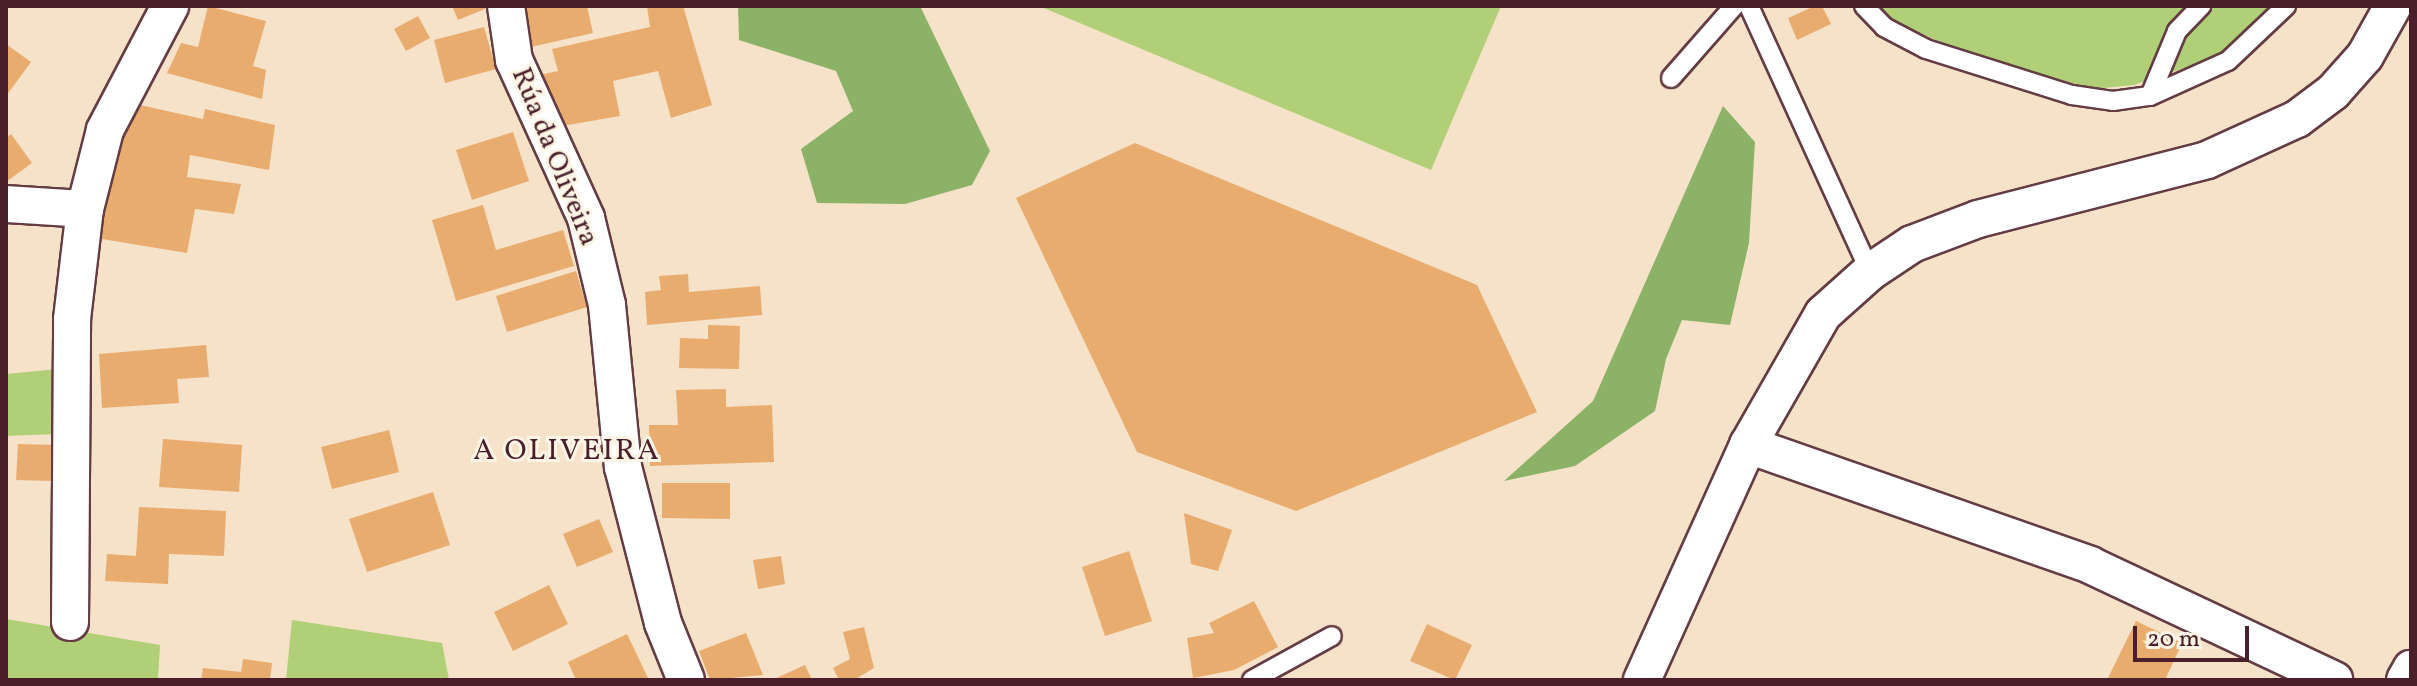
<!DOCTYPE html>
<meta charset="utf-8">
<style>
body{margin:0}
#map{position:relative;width:2417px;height:686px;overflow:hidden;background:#f6e2c8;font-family:Vollkorn,serif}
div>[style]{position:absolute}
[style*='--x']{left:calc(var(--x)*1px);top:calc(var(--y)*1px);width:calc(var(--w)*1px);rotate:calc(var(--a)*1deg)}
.green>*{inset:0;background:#b0cf77}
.forest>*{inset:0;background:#8cb268}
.building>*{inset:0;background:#e9ac6f}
.roads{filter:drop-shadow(2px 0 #643c43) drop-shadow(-2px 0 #643c43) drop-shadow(0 2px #643c43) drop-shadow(0 -2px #643c43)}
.lane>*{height:18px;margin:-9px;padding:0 9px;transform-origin:9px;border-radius:9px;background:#fff}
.street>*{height:36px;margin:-18px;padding:0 18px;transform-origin:18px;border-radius:18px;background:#fff}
span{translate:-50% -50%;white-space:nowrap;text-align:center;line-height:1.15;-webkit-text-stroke:6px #fcf5e5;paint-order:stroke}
.street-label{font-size:28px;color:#4a1f2b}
.neighbourhood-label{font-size:30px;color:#4a1f2b;letter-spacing:2px}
.frame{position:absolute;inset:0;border:8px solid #4a1f2b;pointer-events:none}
.scale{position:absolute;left:2133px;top:626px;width:116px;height:36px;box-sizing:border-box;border:4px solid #4a1f2b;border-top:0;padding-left:10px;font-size:24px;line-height:28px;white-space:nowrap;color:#4a1f2b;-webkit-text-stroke:6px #fcf5e5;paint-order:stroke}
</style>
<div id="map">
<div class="green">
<div style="clip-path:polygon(1039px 6px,1501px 6px,1431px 170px)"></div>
<div style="clip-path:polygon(1879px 6px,2275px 6px,2251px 32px,2214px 58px,2134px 85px,2093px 89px,1957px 50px,1889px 18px)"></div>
<div style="clip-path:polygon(58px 369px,57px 434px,6px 436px,6px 374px)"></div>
<div style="clip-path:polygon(6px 619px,160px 645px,158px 680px,6px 680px)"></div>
<div style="clip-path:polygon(292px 620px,442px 643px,449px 680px,286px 680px)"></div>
</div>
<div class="forest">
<div style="clip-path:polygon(738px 6px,920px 6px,990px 151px,972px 185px,905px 204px,817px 203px,801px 149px,853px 111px,836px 71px,739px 40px)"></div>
<div style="clip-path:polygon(1723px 106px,1755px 142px,1749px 243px,1730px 325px,1682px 320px,1666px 359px,1655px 411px,1575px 466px,1504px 481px,1593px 401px)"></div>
</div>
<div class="building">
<div style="clip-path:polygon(208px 6px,266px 21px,253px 66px,266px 70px,262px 99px,167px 73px,181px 43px,198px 47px)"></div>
<div style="clip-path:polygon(452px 6px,485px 6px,485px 9px,458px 20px)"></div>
<div style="clip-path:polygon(521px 6px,587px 6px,593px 33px,531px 47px)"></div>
<div style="clip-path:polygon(647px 6px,683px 6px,712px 105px,671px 118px,658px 71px,613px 81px,620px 116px,562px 126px,556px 101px,542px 104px,535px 76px,558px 71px,552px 49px,650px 27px)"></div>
<div style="clip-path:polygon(1815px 6px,1822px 6px,1831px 24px,1797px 40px,1788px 18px)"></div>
<div style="clip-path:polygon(418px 16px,430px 38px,406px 51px,394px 29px)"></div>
<div style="clip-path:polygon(484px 27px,496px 69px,445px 83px,434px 40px)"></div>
<div style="clip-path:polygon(6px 44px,31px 62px,6px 96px)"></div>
<div style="clip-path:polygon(140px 105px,203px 119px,205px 109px,275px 125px,269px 170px,190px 155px,187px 177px,241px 184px,234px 214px,195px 209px,187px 253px,96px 238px,120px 136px)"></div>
<div style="clip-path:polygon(513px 132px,529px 181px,472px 200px,456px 150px)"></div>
<div style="clip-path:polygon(11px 134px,32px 163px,6px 182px,6px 138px)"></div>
<div style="clip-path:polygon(1135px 143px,1477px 285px,1537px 412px,1296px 511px,1137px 452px,1016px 198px)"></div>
<div style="clip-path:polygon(483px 205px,496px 250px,563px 230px,574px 266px,456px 301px,432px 220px)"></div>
<div style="clip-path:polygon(576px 271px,587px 307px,507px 332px,496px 296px)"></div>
<div style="clip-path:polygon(688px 274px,689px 292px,760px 286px,762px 315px,647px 325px,645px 292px,661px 290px,659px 276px)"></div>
<div style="clip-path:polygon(708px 325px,740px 326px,739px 369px,679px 368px,680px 338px,708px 339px)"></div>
<div style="clip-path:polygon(206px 345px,209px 377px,177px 379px,179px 403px,102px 408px,99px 354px)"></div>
<div style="clip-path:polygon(726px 389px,726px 407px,772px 405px,774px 462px,650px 466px,649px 425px,678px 425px,676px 390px)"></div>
<div style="clip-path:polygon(389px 430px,399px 472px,332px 489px,321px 447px)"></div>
<div style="clip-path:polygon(163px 439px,242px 445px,239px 492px,159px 487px)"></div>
<div style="clip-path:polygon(18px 444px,55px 445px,54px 481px,16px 480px)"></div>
<div style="clip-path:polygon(662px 483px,730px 483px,730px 519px,662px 518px)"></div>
<div style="clip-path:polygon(433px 492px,450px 545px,367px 572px,349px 519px)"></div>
<div style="clip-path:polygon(139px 507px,226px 511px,224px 556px,169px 554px,168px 584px,105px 581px,107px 554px,136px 556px)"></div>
<div style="clip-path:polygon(1184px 513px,1232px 530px,1218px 571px,1191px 564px)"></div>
<div style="clip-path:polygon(599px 519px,613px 552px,577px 567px,563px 534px)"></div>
<div style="clip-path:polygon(1129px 551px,1152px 621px,1105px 636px,1082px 567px)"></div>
<div style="clip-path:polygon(781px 556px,785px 584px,758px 589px,753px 560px)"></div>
<div style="clip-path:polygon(549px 585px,568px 624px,513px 651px,494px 612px)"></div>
<div style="clip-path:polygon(1254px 601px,1278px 647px,1234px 670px,1193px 678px,1187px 638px,1214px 633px,1209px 623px)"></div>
<div style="clip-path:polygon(2136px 621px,2182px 643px,2165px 680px,2107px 680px)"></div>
<div style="clip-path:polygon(1427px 624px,1472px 645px,1455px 680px,1410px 661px)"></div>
<div style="clip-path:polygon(864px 627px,874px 668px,854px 680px,839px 680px,833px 668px,850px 659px,843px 632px)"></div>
<div style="clip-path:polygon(746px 633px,763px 675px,710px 680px,699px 651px)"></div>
<div style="clip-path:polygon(627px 634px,649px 680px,576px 680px,568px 662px)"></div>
<div style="clip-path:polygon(243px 659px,272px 663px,270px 680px,201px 680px,203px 668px,241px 672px)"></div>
<div style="clip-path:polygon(805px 665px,812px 680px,772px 680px)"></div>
</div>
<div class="roads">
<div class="lane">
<div style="--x:1749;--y:6;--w:292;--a:65.5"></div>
<div style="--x:1864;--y:6;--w:29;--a:46"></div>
<div style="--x:1884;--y:27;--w:47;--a:27.6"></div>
<div style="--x:1926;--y:49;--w:153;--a:17.5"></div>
<div style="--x:2072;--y:95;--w:41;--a:8.3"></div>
<div style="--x:2113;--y:101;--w:37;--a:-8"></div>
<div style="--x:2150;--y:96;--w:85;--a:-24.2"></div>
<div style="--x:2228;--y:61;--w:80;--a:-43.5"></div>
<div style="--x:1671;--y:78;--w:96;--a:-48.8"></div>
<div style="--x:2150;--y:96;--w:70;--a:-67.4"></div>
<div style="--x:2177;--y:31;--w:35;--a:-46"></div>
<div style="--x:1252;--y:680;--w:91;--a:-28.8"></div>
</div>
<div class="street">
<div style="--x:506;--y:6;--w:55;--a:81.6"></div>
<div style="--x:514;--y:60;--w:174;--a:65.5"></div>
<div style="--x:586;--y:218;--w:89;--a:76.4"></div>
<div style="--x:607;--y:305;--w:163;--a:84.4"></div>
<div style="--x:623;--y:467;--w:161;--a:75.6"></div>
<div style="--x:663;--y:623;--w:61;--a:68"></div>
<div style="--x:6;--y:204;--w:79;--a:3.6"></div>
<div style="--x:1748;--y:445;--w:362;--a:19.3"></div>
<div style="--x:2090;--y:565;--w:270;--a:25.2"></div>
<div style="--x:70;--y:622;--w:303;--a:-89.6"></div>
<div style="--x:72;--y:319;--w:111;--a:-83.3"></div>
<div style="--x:85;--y:209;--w:81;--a:-75.8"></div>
<div style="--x:105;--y:130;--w:140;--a:-62.3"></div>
<div style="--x:1642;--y:680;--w:258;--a:-65.7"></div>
<div style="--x:1748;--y:445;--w:151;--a:-60.2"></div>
<div style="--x:1823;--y:314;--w:63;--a:-41.8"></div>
<div style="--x:1870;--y:272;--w:50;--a:-33.7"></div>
<div style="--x:1912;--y:244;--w:71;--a:-20.7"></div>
<div style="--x:1978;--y:219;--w:236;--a:-14.4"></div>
<div style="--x:2207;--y:160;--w:99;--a:-24.5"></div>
<div style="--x:2297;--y:119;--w:45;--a:-36.9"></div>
<div style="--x:2333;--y:92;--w:48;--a:-48.4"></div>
<div style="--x:2365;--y:56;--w:57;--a:-60.8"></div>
<div style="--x:2405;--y:680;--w:13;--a:-61"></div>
</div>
</div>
<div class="street-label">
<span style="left:554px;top:157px;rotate:68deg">Rúa da Oliveira</span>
</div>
<div class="neighbourhood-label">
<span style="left:567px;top:451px">A OLIVEIRA</span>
</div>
<div class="frame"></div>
<div class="scale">20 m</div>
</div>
